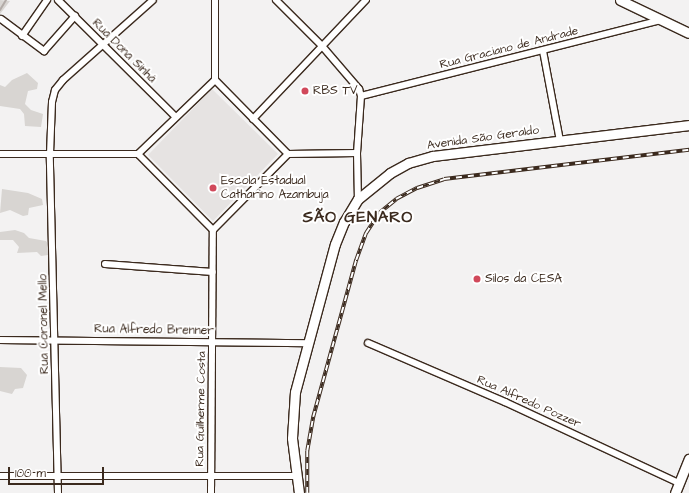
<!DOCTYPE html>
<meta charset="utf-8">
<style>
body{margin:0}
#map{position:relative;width:689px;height:493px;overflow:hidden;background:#f3f2f2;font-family:"Architects Daughter",sans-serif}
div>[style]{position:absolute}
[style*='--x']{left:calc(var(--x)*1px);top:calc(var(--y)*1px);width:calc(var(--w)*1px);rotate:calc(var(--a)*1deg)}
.built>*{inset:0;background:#e6e3e2}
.green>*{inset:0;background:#d8d5d2}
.stream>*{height:2px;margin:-1px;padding:0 1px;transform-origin:1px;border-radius:1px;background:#b2aba7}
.roads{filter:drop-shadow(1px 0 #3b2a1e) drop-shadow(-1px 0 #3b2a1e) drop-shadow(0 1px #3b2a1e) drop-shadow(0 -1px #3b2a1e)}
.street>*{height:6px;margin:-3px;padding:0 3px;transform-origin:3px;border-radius:3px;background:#fff}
.secondary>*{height:9px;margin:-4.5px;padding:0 4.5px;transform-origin:4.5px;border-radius:4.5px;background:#fff}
.rail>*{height:3.5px;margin-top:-1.75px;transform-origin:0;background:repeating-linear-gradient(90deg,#fff 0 6px,#3b2a1e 0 12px);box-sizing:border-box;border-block:1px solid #3b2a1e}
.dots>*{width:11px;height:11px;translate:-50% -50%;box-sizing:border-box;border:2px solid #fff;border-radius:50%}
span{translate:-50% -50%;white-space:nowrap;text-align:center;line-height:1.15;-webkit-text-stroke:4px #fff;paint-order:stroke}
.street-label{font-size:12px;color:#3b2a1e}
.poi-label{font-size:12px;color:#3b2a1e}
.left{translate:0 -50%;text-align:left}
.district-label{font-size:16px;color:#3b2a1e;font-weight:700;letter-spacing:1px}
.scale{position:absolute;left:8px;top:467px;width:96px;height:18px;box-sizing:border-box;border:2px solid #3b2a1e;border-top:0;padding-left:5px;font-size:12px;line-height:14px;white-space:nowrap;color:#3b2a1e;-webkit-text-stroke:3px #fff;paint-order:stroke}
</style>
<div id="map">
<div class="built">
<div style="clip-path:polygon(212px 89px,278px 154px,213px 221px,148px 155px)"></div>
</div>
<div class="green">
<div style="clip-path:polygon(0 0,10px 1px,0 14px)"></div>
<div style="clip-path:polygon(27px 73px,38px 83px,37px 89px,28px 91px,25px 104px,31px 110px,43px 114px,41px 127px,25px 126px,24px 114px,20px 109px,0 106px,0 85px,5px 87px,12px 80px)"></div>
<div style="clip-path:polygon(2px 189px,28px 193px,42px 199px,43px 205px,29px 208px,28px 215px,23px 216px,10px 210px,0 213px)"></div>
<div style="clip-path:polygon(15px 230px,24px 233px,29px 238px,46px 241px,50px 247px,48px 255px,41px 256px,37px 252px,17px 253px,19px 247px,13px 240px,0 240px,0 232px)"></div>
<div style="clip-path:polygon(0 367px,21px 368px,27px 375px,23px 388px,15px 389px,12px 394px,0 391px)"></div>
</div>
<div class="stream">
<div style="--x:0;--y:10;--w:12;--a:-59"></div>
</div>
<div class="roads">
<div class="street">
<div style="--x:58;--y:0;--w:165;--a:44.8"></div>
<div style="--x:276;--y:0;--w:65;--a:45"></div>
<div style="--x:322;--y:46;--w:57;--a:49.3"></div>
<div style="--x:359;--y:89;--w:7;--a:74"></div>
<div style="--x:361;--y:96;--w:57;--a:94"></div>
<div style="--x:357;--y:153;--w:46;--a:88.8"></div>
<div style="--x:1;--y:19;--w:54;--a:36.7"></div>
<div style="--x:44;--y:51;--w:47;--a:-48.5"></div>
<div style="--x:22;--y:36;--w:44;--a:-55.2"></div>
<div style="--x:543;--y:51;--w:92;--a:79.3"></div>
<div style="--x:215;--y:80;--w:107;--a:136.1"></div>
<div style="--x:138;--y:154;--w:107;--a:45.4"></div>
<div style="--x:213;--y:230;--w:107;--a:-45.4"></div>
<div style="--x:288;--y:154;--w:104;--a:-134.6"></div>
<div style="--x:215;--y:80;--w:80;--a:-90"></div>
<div style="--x:361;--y:96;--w:309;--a:-14.2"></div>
<div style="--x:253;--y:119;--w:164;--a:-46.5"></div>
<div style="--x:0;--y:154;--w:138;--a:0"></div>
<div style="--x:288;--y:154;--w:69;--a:-0.8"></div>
<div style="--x:105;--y:264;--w:108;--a:4.2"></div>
<div style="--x:0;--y:340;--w:307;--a:0.6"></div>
<div style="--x:368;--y:343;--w:149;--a:23.3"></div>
<div style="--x:505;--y:402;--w:192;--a:25"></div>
<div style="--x:0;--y:476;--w:296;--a:0"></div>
<div style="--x:58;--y:493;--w:339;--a:-91.4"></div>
<div style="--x:50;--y:154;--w:52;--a:-87.8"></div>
<div style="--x:52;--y:102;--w:12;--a:-76"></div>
<div style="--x:55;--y:90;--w:13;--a:-51"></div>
<div style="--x:63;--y:80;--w:120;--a:-41.6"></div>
<div style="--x:211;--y:493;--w:263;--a:-89.6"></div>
</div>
<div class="secondary">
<div style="--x:620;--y:0;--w:76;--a:25.6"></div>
<div style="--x:299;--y:493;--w:55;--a:-97.3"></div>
<div style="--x:292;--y:438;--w:46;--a:-86.3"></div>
<div style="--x:295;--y:392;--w:153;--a:-74.9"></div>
<div style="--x:335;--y:244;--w:24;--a:-68"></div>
<div style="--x:344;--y:222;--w:27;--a:-59"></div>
<div style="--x:358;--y:199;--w:41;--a:-39.1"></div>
<div style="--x:390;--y:173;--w:21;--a:-29"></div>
<div style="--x:408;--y:163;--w:26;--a:-16"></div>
<div style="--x:433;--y:156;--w:258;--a:-6.9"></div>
<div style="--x:675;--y:493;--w:37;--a:-68"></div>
</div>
</div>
<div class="rail">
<div style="--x:307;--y:493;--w:42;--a:-90"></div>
<div style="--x:307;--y:451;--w:35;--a:-80"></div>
<div style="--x:313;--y:417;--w:163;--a:-74.7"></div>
<div style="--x:356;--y:260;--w:29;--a:-70"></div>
<div style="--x:366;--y:233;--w:24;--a:-57"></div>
<div style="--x:379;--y:213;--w:22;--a:-39"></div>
<div style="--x:396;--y:199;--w:24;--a:-28"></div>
<div style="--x:417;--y:188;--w:28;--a:-18"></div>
<div style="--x:444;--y:179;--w:247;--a:-6.8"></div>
</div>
<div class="dots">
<div style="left:305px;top:91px;background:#d1495b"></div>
<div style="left:213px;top:188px;background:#d1495b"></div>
<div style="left:477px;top:279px;background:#d1495b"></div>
</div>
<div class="street-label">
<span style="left:509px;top:48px;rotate:-14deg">Rua Graciano de Andrade</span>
<span style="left:124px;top:51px;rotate:45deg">Rua Dona Sinhá</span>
<span style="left:483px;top:138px;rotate:-8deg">Avenida São Geraldo</span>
<span style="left:44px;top:324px;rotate:-91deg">Rua Coronel Mello</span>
<span style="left:154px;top:330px;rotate:1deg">Rua Alfredo Brenner</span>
<span style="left:529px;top:402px;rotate:24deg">Rua Alfredo Pozzer</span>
<span style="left:201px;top:409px;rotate:-89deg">Rua Guilherme Costa</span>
</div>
<div class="poi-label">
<span class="left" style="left:313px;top:91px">RBS TV</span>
<span class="left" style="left:221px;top:188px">Escola Estadual<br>Catharino Azambuja</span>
<span class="left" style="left:485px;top:279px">Silos da CESA</span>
</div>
<div class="district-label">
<span style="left:358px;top:217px">SÃO GENARO</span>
</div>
<div class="scale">100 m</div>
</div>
